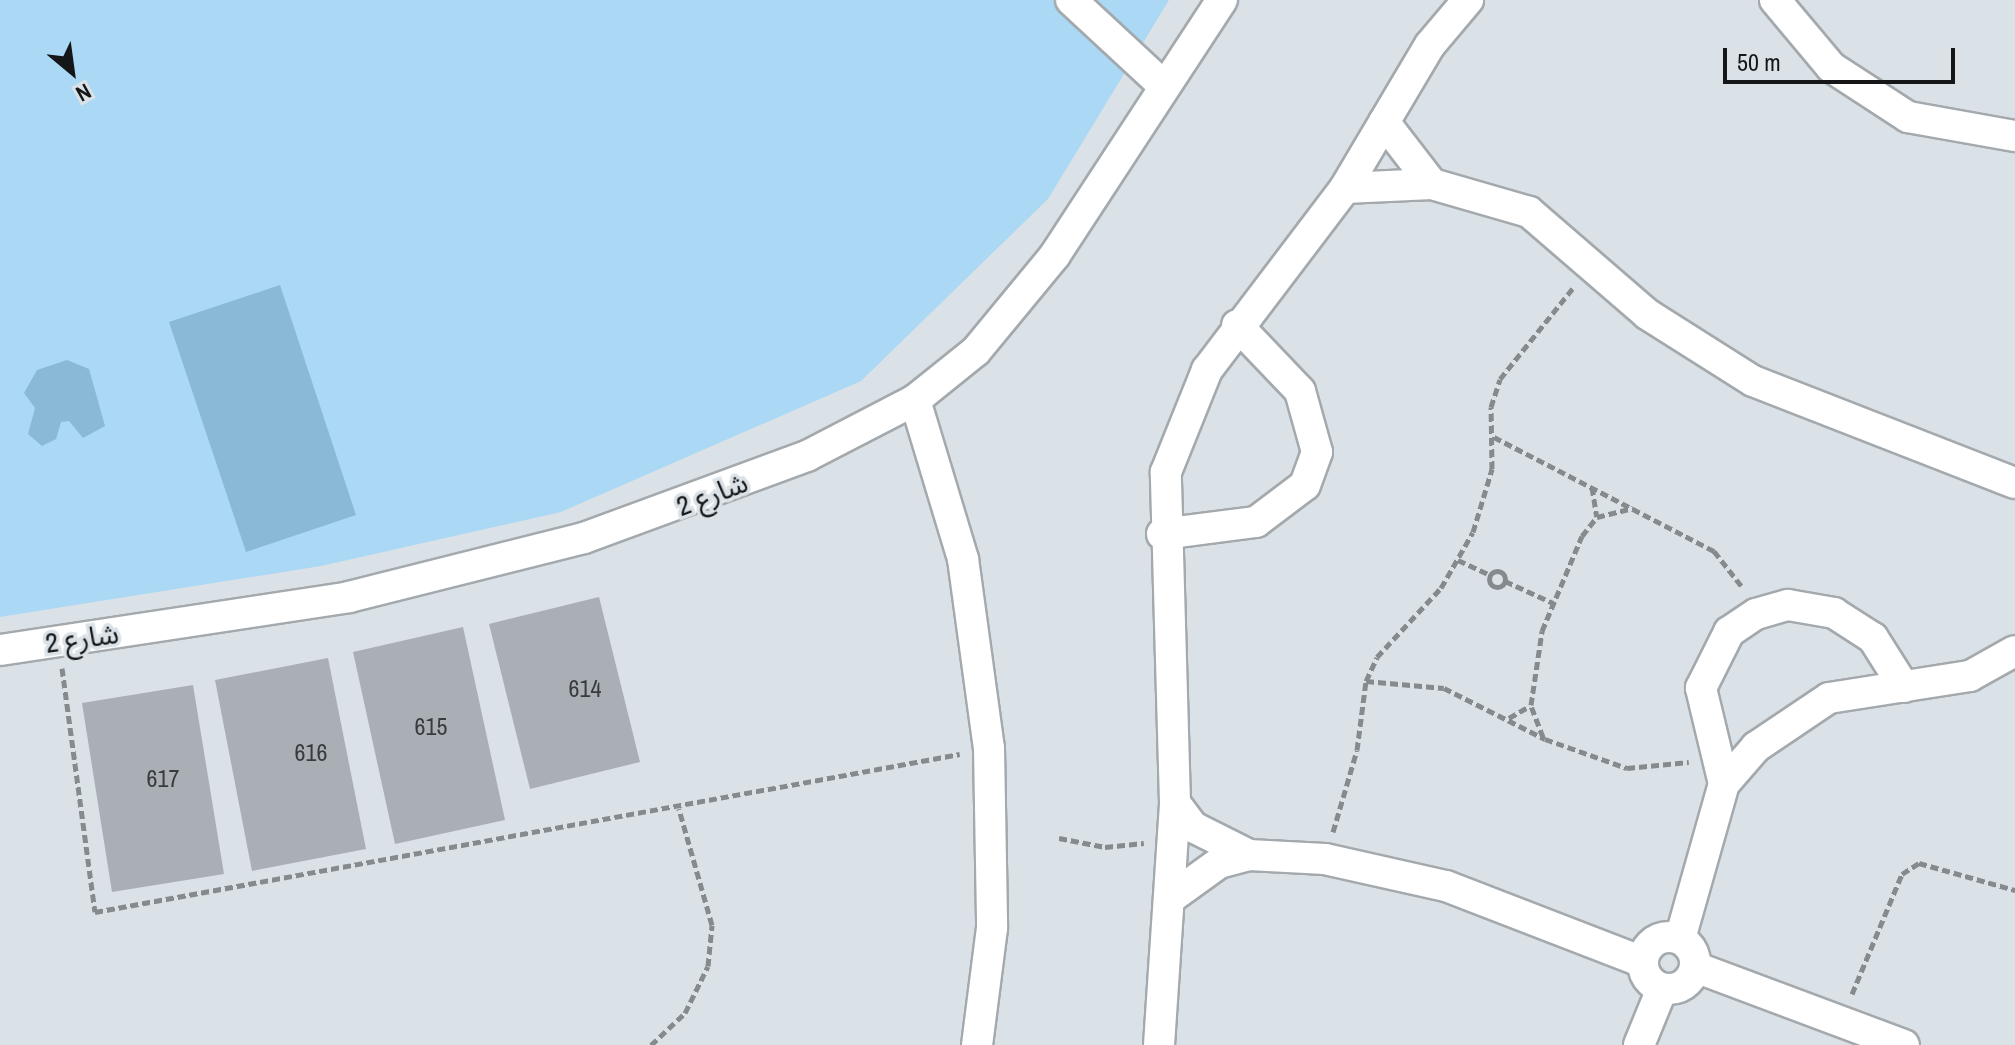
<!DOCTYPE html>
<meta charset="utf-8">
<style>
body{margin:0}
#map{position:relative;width:2015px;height:1045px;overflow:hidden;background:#dbe2e7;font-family:"Archivo Narrow","Noto Sans Arabic",sans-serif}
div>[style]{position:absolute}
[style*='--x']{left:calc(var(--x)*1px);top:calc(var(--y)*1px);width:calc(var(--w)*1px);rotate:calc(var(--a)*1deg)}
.green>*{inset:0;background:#abd8f4}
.water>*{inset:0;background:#89b9d6}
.building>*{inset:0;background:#a9afb4}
.path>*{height:5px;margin-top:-2.5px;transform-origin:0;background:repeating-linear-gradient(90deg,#858a8d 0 8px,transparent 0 12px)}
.path>.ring{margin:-2.5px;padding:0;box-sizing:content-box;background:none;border:5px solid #858a8d;border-radius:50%}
.roads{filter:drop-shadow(2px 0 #a3a9ad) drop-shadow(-2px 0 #a3a9ad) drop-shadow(0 2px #a3a9ad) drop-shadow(0 -2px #a3a9ad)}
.minor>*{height:30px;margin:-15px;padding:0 15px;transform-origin:15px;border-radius:15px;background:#fff}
.minor>.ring{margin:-15px;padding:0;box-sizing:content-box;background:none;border:30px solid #fff;border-radius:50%}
span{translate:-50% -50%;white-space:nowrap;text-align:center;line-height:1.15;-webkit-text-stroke:7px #dbe2e7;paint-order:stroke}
.number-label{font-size:24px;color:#393c3f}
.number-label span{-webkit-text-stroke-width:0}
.street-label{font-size:28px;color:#141618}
.north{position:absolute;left:32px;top:32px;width:80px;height:80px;-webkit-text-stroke:6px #dbe2e7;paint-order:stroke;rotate:151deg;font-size:22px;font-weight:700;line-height:32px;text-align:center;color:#141618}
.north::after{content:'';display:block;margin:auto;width:28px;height:36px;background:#141618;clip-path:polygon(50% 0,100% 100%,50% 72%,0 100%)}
.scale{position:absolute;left:1723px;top:48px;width:232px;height:36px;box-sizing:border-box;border:4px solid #141618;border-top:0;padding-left:10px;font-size:24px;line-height:28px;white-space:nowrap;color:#141618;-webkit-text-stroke:6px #dbe2e7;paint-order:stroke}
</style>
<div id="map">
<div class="green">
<div style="clip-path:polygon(0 0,1169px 0,1048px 199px,861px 381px,561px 512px,321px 566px,0 617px)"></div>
</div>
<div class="water">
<div style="clip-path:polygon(280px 285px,356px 515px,246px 552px,169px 322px)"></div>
<div style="clip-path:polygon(67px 360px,89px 369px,105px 426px,83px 438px,69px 421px,61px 422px,56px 439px,42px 446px,28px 434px,35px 408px,24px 393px,37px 370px)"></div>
</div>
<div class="building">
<div style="clip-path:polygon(599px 597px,640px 762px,530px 789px,489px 624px)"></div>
<div style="clip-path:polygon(463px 627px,505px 820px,395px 844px,353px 652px)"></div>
<div style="clip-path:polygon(328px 658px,366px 849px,252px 871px,215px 680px)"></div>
<div style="clip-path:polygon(193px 685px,224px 874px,112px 892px,82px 703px)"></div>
</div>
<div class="path">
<div style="--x:1494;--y:437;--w:248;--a:27.4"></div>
<div style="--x:1714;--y:551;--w:47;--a:51.9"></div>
<div style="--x:1592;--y:487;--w:30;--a:81"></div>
<div style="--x:1458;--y:560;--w:35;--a:25"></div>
<div class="ring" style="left:1489px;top:571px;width:11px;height:11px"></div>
<div style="--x:1505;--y:581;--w:53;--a:24.6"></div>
<div style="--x:62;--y:668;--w:246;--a:82.3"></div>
<div style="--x:95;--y:912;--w:879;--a:-10.35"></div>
<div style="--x:1366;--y:681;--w:78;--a:5.1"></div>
<div style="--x:1444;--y:688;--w:113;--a:26.8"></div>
<div style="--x:1545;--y:739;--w:87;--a:19.5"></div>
<div style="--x:1627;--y:768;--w:62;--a:-5.5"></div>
<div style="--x:1509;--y:718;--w:24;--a:-30"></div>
<div style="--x:1543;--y:737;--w:34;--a:-111"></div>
<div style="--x:1531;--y:705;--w:75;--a:-81.5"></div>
<div style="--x:1542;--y:631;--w:103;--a:-67.2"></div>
<div style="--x:1582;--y:536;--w:24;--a:-52"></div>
<div style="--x:1597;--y:517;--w:37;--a:-14"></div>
<div style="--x:1333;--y:832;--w:85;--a:-73.7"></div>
<div style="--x:1357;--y:750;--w:70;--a:-82.6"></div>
<div style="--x:1366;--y:681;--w:26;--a:-65"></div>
<div style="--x:1377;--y:657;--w:94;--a:-47.2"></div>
<div style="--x:1441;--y:588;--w:64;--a:-60.3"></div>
<div style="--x:1473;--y:532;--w:66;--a:-73.2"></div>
<div style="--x:1492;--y:469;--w:62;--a:-90.9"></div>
<div style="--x:1491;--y:407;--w:29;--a:-72"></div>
<div style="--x:1500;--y:379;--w:117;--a:-51.3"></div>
<div style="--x:1059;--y:838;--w:47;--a:11.1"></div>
<div style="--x:1105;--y:847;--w:39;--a:-6"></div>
<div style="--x:1852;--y:994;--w:130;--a:-67.4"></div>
<div style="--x:1902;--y:874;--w:20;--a:-33"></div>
<div style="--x:1919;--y:863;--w:100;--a:15.7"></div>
<div style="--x:651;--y:1045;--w:47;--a:-43.3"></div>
<div style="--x:685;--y:1013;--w:52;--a:-63.9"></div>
<div style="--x:708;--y:966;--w:41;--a:-84.4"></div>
<div style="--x:712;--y:925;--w:121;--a:-105.9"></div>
</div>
<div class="roads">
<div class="minor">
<div style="--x:1071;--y:0;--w:127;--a:42.8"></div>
<div style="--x:1775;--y:0;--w:87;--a:50.1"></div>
<div style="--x:1831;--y:67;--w:92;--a:33"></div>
<div style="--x:1908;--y:117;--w:109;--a:10.1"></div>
<div style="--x:1384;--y:122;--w:78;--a:52.3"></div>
<div style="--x:1345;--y:188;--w:87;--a:-2.6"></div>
<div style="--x:1432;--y:184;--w:101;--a:16.1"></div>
<div style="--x:1529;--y:212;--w:156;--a:40.8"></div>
<div style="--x:1647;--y:314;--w:125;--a:32.3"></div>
<div style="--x:1753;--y:381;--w:281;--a:21.3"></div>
<div style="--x:915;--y:400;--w:166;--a:73.2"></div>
<div style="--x:963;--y:559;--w:191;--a:82.2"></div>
<div style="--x:989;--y:748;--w:180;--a:89"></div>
<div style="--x:992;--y:928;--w:118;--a:97.3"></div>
<div style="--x:1162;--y:534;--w:95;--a:-7.3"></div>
<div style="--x:1256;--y:522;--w:61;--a:-37.1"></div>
<div style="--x:1305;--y:485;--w:35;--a:-70"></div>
<div style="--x:1317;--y:452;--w:63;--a:-105.6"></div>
<div style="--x:1300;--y:391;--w:91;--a:-133.7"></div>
<div style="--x:0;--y:650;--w:353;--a:-8.6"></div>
<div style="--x:349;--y:597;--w:242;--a:-14.1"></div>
<div style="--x:584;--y:538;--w:238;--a:-20.2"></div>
<div style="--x:807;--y:456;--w:122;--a:-27.4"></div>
<div style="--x:915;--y:400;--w:78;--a:-38.8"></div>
<div style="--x:976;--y:351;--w:124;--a:-50.5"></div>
<div style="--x:1055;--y:255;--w:305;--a:-56.8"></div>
<div style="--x:1724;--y:784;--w:99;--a:-103.5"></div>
<div style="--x:1701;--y:688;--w:63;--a:-63.4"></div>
<div style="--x:1729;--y:632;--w:32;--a:-34"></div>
<div style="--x:1756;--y:614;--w:33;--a:-16"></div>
<div style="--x:1788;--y:605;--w:47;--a:9.9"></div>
<div style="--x:1834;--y:613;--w:46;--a:32.7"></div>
<div style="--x:1873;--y:638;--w:58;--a:57.7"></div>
<div style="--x:1175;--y:803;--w:30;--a:53"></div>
<div style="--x:1193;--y:827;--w:63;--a:26.6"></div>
<div style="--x:1249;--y:855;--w:76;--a:3"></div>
<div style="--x:1325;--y:859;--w:124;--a:12.6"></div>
<div style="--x:1446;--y:886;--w:211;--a:21.1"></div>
<div style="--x:1169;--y:899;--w:62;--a:-35.8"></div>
<div style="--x:1219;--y:863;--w:31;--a:-15"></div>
<div class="ring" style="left:1643px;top:937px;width:22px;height:22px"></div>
<div style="--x:1680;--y:939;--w:161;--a:-74.2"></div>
<div style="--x:1724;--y:784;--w:49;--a:-49.1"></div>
<div style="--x:1756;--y:747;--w:88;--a:-33.9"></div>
<div style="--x:1829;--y:698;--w:143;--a:-8.9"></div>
<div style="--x:1970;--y:676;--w:51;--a:-29.1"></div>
<div style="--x:1695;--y:967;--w:223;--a:20.5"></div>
<div style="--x:1159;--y:1045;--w:243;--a:-86.2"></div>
<div style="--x:1175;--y:803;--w:331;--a:-91.6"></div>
<div style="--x:1166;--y:472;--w:110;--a:-68.1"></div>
<div style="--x:1207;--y:370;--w:228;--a:-52.8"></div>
<div style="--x:1345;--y:188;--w:166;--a:-59.3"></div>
<div style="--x:1430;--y:45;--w:59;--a:-49.8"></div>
<div style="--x:1639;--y:1045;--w:61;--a:-67.7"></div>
</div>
</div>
<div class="number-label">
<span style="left:585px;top:689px">614</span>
<span style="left:431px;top:727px">615</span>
<span style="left:311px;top:753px">616</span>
<span style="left:163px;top:779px">617</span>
</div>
<div class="street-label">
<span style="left:712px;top:494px;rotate:-21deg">شارع 2</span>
<span style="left:82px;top:638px;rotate:-8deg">شارع 2</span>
</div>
<div class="north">N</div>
<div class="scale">50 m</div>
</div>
